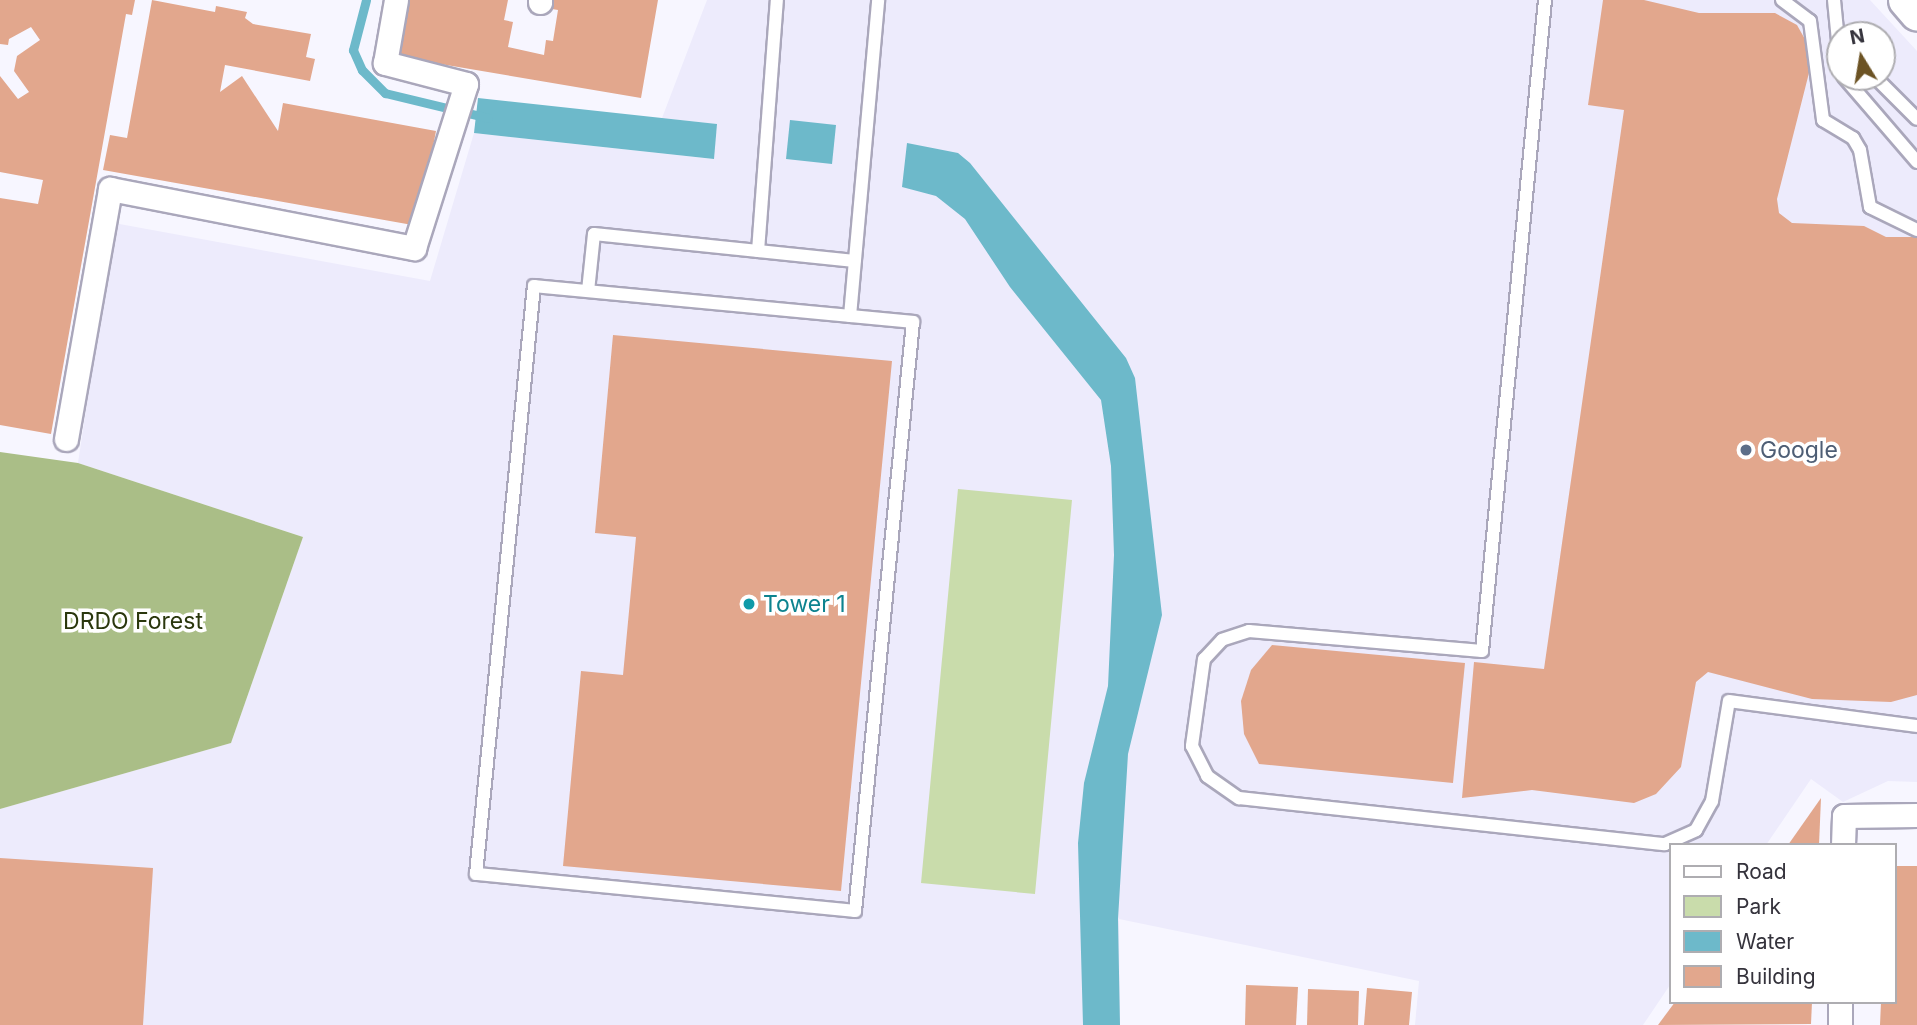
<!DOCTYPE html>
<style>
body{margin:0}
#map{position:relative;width:1917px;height:1025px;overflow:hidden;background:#f7f6ff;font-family:Inter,sans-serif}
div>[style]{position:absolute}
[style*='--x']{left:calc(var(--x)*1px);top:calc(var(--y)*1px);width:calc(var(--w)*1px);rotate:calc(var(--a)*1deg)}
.built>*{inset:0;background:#edebfc}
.green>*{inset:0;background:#c9dcab}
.forest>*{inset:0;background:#aabe87}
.water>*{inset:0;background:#6db9ca}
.stream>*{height:9px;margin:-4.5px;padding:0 4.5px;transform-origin:4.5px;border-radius:4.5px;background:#6db9ca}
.building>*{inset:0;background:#e2a78d}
.roads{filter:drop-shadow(2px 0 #aaa7bb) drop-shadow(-2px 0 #aaa7bb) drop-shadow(0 2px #aaa7bb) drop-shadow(0 -2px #aaa7bb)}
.lane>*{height:12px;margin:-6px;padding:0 6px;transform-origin:6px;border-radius:6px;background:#fff}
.street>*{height:23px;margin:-11.5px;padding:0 11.5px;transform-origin:11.5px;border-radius:11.5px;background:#fff}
.secondary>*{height:33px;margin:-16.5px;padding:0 16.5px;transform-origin:16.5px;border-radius:16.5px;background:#fff}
.dots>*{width:19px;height:19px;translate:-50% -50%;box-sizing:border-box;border:4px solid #fff;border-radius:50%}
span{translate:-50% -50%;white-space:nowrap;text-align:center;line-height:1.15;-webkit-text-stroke:7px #fff;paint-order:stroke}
.service-label{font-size:23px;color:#4e5e75}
.left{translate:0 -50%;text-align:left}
.culture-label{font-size:23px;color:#0d838f}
.park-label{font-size:23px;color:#2a370d}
.legend{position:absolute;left:1669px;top:843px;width:228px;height:161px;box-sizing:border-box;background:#fff;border:2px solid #aeadb1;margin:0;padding:9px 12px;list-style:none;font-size:21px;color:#35333c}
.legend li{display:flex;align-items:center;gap:14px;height:35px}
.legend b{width:35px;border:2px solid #aeadb1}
.north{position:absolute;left:1826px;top:21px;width:70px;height:70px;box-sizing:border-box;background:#fff;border:2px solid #aeadb1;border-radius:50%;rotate:349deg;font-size:19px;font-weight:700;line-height:28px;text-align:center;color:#35333c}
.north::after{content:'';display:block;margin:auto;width:24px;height:32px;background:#6c5324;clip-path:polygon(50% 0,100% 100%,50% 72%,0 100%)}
</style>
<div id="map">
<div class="built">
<div style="clip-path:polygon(evenodd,707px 0,1870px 0,1917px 51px,1917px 782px,1888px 781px,1843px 802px,1811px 779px,1766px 845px,1670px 845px,1670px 985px,1643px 1025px,1415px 1025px,1419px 981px,1119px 919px,1120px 1025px,0 1025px,0 809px,231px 743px,303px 537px,78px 463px,114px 223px,430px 281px,474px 133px,713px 159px,717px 124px,662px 118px,707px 0,1840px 35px,1882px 35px,1882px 77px,1840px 77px,1840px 35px)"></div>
</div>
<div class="green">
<div style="clip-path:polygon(958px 489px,1072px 500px,1035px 894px,921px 883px)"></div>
</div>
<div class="forest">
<div style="clip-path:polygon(0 452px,78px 463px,303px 537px,231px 743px,0 809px)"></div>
</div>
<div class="water">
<div style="clip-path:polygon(478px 98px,717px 124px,714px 159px,474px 133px)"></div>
<div style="clip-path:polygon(790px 120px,836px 125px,832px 164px,786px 159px)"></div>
<div style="clip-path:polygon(907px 143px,958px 153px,970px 163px,1126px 358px,1135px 378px,1162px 615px,1128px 754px,1118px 919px,1120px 1025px,1083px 1025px,1078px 843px,1084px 783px,1108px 686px,1114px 555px,1111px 466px,1101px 400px,1010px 287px,965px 219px,936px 196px,902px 187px)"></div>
</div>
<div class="stream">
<div style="--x:366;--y:0;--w:52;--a:104.6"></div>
<div style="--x:353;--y:50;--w:22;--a:66"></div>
<div style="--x:362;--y:70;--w:33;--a:45"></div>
<div style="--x:385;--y:93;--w:106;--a:13.6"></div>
</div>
<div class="building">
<div style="clip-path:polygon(0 0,135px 0,132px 15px,126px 14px,51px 434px,0 425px,0 198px,38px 204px,43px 180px,0 172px,0 76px,18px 99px,29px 92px,14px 71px,17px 56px,40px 40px,31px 27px,9px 39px,8px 45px,0 44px)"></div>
<div style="clip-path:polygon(152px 0,215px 12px,216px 6px,247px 12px,245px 18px,253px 24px,311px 34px,306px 57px,315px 59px,310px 81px,225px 65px,220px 92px,242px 76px,278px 131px,283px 103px,436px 131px,418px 226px,103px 170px,110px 135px,127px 138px)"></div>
<div style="clip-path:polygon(410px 0,508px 0,504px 20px,513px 22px,508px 47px,544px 55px,546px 40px,553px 41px,558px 10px,552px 9px,554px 0,658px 0,641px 98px,399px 57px)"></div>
<div style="clip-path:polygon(1603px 0,1644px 0,1699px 13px,1775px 13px,1797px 25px,1811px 50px,1811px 65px,1777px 199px,1779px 213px,1792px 223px,1864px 226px,1886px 237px,1917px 237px,1917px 695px,1891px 702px,1812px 699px,1708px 672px,1696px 682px,1681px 767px,1656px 794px,1634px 803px,1532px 790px,1462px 798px,1474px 662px,1544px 669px,1624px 110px,1588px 105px)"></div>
<div style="clip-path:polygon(613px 335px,892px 361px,841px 891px,563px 866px,581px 671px,623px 675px,636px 537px,595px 533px)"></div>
<div style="clip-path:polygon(1272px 645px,1465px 663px,1453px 783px,1259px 764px,1244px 734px,1241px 701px,1251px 670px)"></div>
<div style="clip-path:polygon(1821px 798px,1819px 845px,1788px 845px)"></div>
<div style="clip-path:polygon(0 858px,153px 868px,143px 1025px,0 1025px)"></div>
<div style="clip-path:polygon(1894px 866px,1917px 866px,1917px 1025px,1880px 1025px,1881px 1002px,1894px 1002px)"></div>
<div style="clip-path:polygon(1246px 985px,1298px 987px,1296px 1025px,1245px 1025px)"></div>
<div style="clip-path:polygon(1367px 988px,1412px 992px,1409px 1025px,1364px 1025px)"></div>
<div style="clip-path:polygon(1308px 989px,1359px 991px,1358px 1025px,1307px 1025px)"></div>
<div style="clip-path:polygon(1675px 1002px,1812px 1002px,1811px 1024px,1658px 1025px)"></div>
</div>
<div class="roads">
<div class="lane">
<div style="--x:1545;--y:0;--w:654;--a:95.53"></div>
<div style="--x:1482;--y:651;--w:234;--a:-175.1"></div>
<div style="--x:1249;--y:631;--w:28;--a:162"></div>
<div style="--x:1222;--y:640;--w:26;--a:133"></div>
<div style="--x:1204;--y:659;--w:88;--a:97.9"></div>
<div style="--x:1192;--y:746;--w:34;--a:63"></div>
<div style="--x:1207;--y:776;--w:39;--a:35"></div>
<div style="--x:1239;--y:798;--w:428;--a:6.2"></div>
<div style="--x:1665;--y:844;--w:34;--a:-24"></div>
<div style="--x:1696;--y:830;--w:33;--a:-61"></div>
<div style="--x:1712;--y:801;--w:101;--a:-80.4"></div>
<div style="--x:1729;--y:701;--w:190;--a:7.6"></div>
<div style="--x:1782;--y:0;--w:35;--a:37"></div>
<div style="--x:1810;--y:21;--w:100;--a:82.5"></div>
<div style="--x:1823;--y:120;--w:35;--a:31"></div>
<div style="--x:1853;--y:138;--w:14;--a:60"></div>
<div style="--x:1860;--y:150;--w:58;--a:80"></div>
<div style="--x:1870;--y:207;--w:52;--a:26.1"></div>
<div style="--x:1834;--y:0;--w:61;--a:84.4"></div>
<div style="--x:1844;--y:77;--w:112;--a:49.3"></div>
<div style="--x:1875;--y:77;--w:59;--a:45"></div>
<div style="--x:758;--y:251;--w:252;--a:-85.7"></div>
<div style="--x:534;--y:286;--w:381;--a:5.4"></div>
<div style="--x:913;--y:322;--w:592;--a:95.62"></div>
<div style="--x:855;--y:911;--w:381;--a:-174.4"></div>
<div style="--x:476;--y:874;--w:591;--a:-84.37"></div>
<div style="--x:588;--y:291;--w:57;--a:-84"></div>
<div style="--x:594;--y:234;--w:262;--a:5.9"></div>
<div style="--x:850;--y:316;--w:317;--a:-84.9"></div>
</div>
<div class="street">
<div style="--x:540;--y:2;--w:2;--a:-90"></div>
<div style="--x:66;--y:439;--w:254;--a:-80"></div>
<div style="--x:110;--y:189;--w:310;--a:11"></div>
<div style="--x:414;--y:248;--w:172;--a:-72.4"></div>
<div style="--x:466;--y:84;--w:84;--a:-165.5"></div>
<div style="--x:385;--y:63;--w:64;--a:-80.1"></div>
<div style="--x:1843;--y:845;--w:29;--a:-88"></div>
<div style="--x:1844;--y:816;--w:73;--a:-0.8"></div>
<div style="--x:1840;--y:1025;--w:23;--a:-90"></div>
</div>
<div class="secondary">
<div style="--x:1905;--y:0;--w:18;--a:49"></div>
</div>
</div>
<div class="dots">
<div style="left:1746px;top:450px;background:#5c6f8a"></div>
<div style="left:749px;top:604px;background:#0f9aa8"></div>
</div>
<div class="service-label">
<span class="left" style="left:1760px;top:450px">Google</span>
</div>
<div class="culture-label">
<span class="left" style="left:763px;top:604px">Tower 1</span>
</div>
<div class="park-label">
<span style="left:133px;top:621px">DRDO Forest</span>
</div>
<ul class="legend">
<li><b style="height:9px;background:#fff"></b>Road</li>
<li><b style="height:19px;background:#c9dcab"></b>Park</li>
<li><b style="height:19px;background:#6db9ca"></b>Water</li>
<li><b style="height:19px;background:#e2a78d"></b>Building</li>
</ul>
<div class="north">N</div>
</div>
